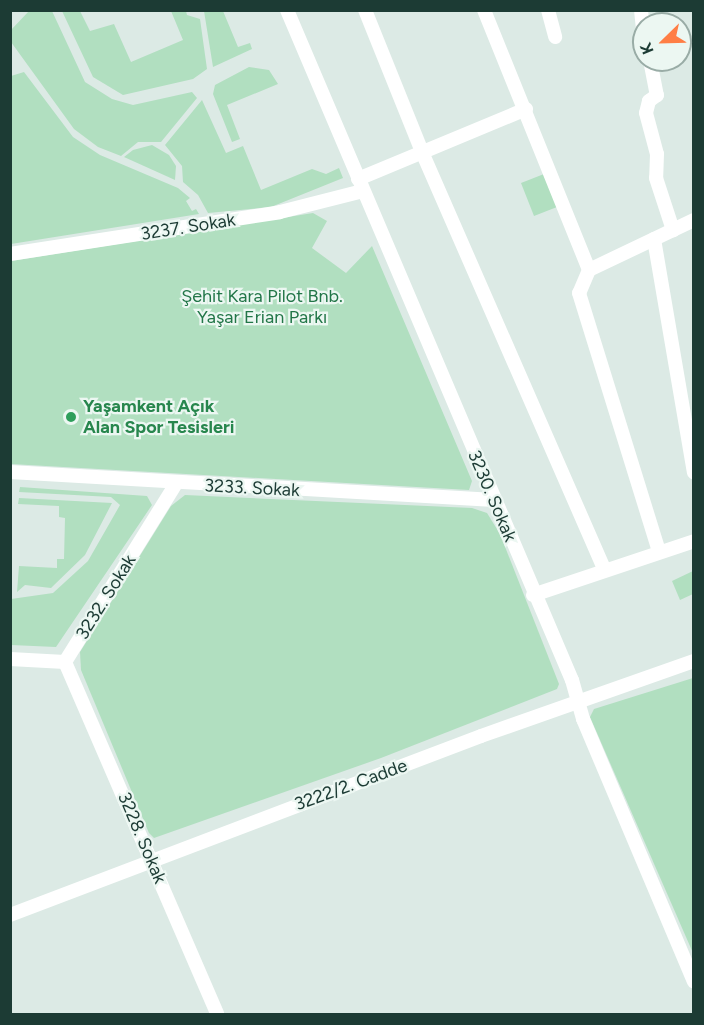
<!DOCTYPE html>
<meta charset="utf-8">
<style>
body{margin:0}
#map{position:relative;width:704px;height:1025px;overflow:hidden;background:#dceae5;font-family:Figtree,sans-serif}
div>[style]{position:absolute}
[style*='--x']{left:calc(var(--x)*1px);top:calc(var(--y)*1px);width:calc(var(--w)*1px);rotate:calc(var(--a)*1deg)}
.green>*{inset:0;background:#b1dfc0}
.minor>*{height:14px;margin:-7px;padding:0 7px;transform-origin:7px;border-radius:7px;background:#fff}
.dots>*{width:16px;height:16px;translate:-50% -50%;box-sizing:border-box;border:3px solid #ecf7f2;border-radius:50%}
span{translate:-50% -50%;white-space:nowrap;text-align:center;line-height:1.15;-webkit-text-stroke:4.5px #ecf7f2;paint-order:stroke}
.street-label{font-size:18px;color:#1c3b34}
.park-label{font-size:18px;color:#227648}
.leisure-label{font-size:18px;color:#27864d;font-weight:700}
.left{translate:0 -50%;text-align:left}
.frame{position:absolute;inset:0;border:12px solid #1c3b34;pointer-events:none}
.north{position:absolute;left:632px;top:12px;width:60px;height:60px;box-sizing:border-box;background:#ecf7f2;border:2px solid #99aca6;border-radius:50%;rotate:247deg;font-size:16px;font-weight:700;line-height:24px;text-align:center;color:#1c3b34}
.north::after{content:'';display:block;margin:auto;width:21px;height:27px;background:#ff7e45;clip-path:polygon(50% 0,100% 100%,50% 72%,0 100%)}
</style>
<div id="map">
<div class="green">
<div style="clip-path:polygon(29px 11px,52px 11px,85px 82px,112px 99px,133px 105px,192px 92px,197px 98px,161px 142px,138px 142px,121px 156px,98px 147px,74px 129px,11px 42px,11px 30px)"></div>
<div style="clip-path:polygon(62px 11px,80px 11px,90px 31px,114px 24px,131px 62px,183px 40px,171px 11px,186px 11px,187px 15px,200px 19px,207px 69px,193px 79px,123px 95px,93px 77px)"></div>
<div style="clip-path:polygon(204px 11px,223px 11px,238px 47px,250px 43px,252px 49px,213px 67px)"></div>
<div style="clip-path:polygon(249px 67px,269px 70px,278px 84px,227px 105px,240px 139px,232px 142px,213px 94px,215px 85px)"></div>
<div style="clip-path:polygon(24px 72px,73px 137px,100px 155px,178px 188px,190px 198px,186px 201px,192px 211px,196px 209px,199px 214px,11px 244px,11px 76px)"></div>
<div style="clip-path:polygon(202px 100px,226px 153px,243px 146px,261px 190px,312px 169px,326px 174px,339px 168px,343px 178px,271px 207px,208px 213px,198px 195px,183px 182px,182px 166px,165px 145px)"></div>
<div style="clip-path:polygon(152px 145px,169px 155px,176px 166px,175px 180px,124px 157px,133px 150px)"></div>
<div style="clip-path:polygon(544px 174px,557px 207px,534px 216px,521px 183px)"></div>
<div style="clip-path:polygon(313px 213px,327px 221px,312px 248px,346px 273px,372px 246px,472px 481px,469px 490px,11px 464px,11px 261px)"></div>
<div style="clip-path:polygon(20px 487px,147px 496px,152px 505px,56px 647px,11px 645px,11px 599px,53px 593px,88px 561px,120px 505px,111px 497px,19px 492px)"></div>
<div style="clip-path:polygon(185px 495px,472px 508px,487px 513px,500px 534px,559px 684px,557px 689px,381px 758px,154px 838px,149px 833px,81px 670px,80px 652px,171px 506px)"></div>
<div style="clip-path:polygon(19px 498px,112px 503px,85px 555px,51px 588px,25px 585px,17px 592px,19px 566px,57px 568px,57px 559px,64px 559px,65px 518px,59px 517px,59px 506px,18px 504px)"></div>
<div style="clip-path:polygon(693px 571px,693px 594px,680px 600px,672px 581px)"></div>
<div style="clip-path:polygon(693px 678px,694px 678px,693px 953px,590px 717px,594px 709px)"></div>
</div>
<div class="minor">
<div style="--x:287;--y:10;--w:728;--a:66.96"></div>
<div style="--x:572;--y:680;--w:41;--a:74.2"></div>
<div style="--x:583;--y:719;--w:285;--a:67.1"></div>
<div style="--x:365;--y:10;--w:153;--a:68.1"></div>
<div style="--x:422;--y:152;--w:456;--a:66.4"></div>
<div style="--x:484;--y:10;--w:280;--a:68"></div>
<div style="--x:589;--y:270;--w:25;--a:113"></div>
<div style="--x:579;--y:293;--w:271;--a:72.8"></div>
<div style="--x:548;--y:10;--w:28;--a:75"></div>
<div style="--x:641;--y:10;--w:27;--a:84"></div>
<div style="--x:650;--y:60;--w:36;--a:79"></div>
<div style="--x:657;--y:95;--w:10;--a:143"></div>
<div style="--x:649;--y:101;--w:12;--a:104"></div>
<div style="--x:646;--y:113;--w:42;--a:75"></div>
<div style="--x:657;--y:154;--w:24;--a:92"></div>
<div style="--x:656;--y:178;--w:55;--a:71.9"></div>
<div style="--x:358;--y:179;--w:182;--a:-22.6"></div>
<div style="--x:654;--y:239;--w:237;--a:80.3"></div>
<div style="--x:10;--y:254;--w:273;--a:-8.8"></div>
<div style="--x:280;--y:212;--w:86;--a:-14.2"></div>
<div style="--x:589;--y:270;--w:116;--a:-25.5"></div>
<div style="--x:10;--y:472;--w:485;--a:3.3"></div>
<div style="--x:533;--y:595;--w:170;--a:-18.5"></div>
<div style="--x:10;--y:659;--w:55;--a:3.1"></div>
<div style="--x:65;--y:662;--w:208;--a:-58.1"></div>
<div style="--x:65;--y:662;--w:383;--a:66.6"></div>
<div style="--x:10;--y:915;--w:504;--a:-20.81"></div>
<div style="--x:481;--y:736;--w:226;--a:-19.4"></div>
</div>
<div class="dots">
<div style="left:71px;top:417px;background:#2e9e5b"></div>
</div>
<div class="street-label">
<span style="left:188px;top:227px;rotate:-9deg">3237. Sokak</span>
<span style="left:252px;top:488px;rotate:3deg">3233. Sokak</span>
<span style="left:492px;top:496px;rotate:67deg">3230. Sokak</span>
<span style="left:106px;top:597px;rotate:-58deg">3232. Sokak</span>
<span style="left:351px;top:785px;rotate:-20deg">3222/2. Cadde</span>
<span style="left:142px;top:838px;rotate:67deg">3228. Sokak</span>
</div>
<div class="park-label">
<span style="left:262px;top:307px">Şehit Kara Pilot Bnb.<br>Yaşar Erian Parkı</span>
</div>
<div class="leisure-label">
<span class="left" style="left:83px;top:417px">Yaşamkent Açık<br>Alan Spor Tesisleri</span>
</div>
<div class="frame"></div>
<div class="north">K</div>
</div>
